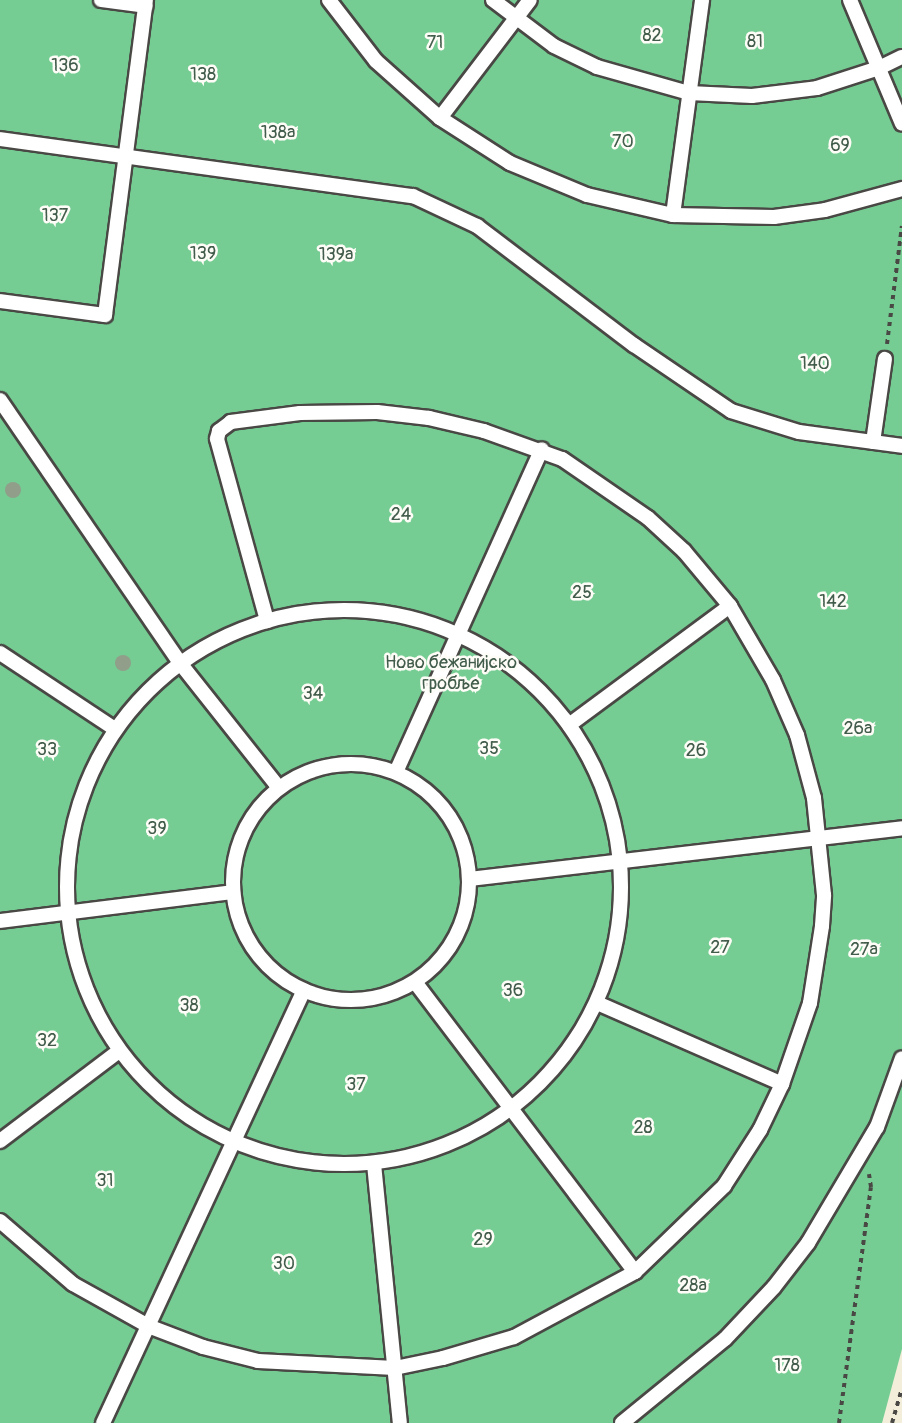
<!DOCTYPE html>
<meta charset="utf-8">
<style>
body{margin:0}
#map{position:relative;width:902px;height:1423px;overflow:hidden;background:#f2eed9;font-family:Pangolin,sans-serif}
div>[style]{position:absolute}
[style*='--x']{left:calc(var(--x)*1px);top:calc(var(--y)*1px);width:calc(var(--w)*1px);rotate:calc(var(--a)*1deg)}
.green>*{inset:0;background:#75cd93}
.path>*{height:4px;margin-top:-2px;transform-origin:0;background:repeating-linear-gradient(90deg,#494845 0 4.5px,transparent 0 9px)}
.roads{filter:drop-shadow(2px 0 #494845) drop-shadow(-2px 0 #494845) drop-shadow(0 2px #494845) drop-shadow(0 -2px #494845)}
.service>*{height:14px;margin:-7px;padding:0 7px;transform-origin:7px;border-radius:7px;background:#fff}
.service>.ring{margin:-7px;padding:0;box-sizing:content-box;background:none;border:14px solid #fff;border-radius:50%}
.trees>*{width:16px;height:16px;margin:-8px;border-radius:50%;background:#919e8a}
span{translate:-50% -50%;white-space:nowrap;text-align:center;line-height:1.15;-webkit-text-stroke:5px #fdfcf7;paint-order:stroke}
.park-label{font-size:18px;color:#415c4a}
</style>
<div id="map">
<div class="green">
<div style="clip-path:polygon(0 0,902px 0,902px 1349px,882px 1423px,0 1423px)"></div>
</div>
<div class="path">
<div style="--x:887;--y:344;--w:119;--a:-82.8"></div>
<div style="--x:839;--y:1423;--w:238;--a:-82.3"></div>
<div style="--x:871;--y:1187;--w:13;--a:-99"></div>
<div style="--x:892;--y:1423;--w:35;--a:-74"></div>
</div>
<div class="roads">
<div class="service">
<div style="--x:101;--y:0;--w:45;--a:7.6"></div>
<div style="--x:329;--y:0;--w:77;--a:52.4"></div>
<div style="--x:376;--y:61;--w:86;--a:41.7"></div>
<div style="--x:440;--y:118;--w:83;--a:32.7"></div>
<div style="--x:510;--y:163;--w:83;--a:22.6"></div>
<div style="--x:587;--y:195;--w:88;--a:13.1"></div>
<div style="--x:673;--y:215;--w:101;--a:1.1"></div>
<div style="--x:774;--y:217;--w:51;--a:-7.8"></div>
<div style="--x:825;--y:210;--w:80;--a:-15.3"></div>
<div style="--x:493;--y:0;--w:76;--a:37"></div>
<div style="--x:554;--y:46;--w:48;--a:26"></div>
<div style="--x:597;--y:67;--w:96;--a:15.8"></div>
<div style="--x:689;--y:93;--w:63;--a:2.7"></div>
<div style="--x:752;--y:96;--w:65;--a:-7"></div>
<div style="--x:817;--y:88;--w:65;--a:-17.9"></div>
<div style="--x:879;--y:68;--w:25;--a:-26"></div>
<div style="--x:850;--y:0;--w:134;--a:67.2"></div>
<div style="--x:440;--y:118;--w:148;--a:-52.7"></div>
<div style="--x:0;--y:139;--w:417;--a:7.9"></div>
<div style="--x:413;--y:196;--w:71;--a:25.1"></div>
<div style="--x:477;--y:226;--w:197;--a:37.2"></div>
<div style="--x:634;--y:345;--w:117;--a:34.2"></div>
<div style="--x:731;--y:411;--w:71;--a:17.2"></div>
<div style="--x:799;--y:432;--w:104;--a:7.7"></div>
<div style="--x:673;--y:215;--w:217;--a:-82.3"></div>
<div style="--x:0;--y:301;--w:106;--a:7.6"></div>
<div style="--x:105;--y:315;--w:318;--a:-82.6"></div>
<div style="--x:0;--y:400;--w:319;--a:55.6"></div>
<div style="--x:180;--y:663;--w:159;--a:51.6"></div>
<div style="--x:873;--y:442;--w:84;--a:-81.8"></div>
<div class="ring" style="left:67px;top:610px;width:540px;height:540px"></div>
<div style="--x:0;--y:653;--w:138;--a:33.5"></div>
<div style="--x:569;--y:725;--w:200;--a:-36.5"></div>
<div class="ring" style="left:233px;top:764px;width:222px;height:222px"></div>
<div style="--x:396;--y:772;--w:354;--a:-65.7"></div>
<div style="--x:470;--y:879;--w:435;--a:-6.7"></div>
<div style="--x:0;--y:921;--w:235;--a:-7.1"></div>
<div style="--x:415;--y:982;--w:364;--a:52.8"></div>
<div style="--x:597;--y:1003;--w:202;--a:23.6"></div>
<div style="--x:0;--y:1141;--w:149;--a:-37.1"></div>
<div style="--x:374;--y:1164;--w:260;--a:84.3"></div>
<div style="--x:0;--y:1221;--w:96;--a:40.8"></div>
<div style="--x:73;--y:1284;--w:86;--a:29.2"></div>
<div style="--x:148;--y:1326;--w:59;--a:20.9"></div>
<div style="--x:203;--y:1347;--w:57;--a:14.3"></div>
<div style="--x:258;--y:1361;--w:137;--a:2.9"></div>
<div style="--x:395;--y:1368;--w:49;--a:-11.8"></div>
<div style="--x:443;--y:1358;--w:74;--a:-16.5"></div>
<div style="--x:514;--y:1337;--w:137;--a:-28.2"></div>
<div style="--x:635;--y:1272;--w:124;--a:-44"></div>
<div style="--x:724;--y:1186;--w:67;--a:-57.3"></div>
<div style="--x:760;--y:1130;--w:51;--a:-64.4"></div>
<div style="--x:782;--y:1084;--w:86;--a:-70.9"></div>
<div style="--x:810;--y:1003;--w:78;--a:-81.1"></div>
<div style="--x:822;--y:926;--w:31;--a:-86"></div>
<div style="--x:824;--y:895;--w:98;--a:-95.9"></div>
<div style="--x:814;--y:798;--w:65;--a:-105.1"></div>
<div style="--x:797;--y:735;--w:60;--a:-113.6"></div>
<div style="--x:773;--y:680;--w:86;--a:-120.2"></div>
<div style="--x:730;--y:606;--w:72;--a:-129.9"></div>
<div style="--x:684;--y:551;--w:49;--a:-137.5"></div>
<div style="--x:648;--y:518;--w:104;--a:-145.5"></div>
<div style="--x:562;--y:459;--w:83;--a:-160.3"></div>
<div style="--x:484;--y:431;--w:57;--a:-166.7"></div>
<div style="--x:429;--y:418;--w:52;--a:-173.4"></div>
<div style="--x:377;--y:412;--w:77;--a:179.3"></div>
<div style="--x:300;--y:413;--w:70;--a:172.6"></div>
<div style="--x:231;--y:422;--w:15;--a:143"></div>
<div style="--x:219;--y:431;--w:8;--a:104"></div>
<div style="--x:217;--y:439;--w:189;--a:74.6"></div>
<div style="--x:103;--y:1423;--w:477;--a:-65.1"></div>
<div style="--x:622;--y:1423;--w:133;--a:-39.2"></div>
<div style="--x:725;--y:1339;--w:71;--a:-46.7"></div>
<div style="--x:774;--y:1287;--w:56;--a:-52.3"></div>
<div style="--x:808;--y:1243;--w:135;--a:-59.3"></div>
<div style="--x:877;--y:1127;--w:73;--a:-70.1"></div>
</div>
</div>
<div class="trees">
<div style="left:13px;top:490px"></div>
<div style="left:123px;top:663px"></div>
</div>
<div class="park-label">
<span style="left:652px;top:36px">82</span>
<span style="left:755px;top:42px">81</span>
<span style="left:435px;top:43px">71</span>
<span style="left:65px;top:66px">136</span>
<span style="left:203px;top:75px">138</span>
<span style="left:278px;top:133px">138a</span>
<span style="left:623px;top:142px">70</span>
<span style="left:840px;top:146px">69</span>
<span style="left:55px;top:216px">137</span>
<span style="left:203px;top:254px">139</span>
<span style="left:336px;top:255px">139a</span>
<span style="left:815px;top:364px">140</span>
<span style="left:401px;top:515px">24</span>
<span style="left:582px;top:593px">25</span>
<span style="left:833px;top:602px">142</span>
<span style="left:451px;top:674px">Ново бежанијско<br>гробље</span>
<span style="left:313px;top:694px">34</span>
<span style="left:858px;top:729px">26a</span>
<span style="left:489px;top:749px">35</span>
<span style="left:47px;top:750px">33</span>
<span style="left:696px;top:751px">26</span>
<span style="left:157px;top:829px">39</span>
<span style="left:720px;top:948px">27</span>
<span style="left:864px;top:950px">27a</span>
<span style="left:513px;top:991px">36</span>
<span style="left:189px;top:1006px">38</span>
<span style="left:47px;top:1041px">32</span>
<span style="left:356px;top:1085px">37</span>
<span style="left:643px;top:1128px">28</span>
<span style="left:105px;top:1181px">31</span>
<span style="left:483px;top:1240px">29</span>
<span style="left:284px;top:1264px">30</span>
<span style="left:693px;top:1286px">28a</span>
<span style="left:787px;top:1366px">178</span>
</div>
</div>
